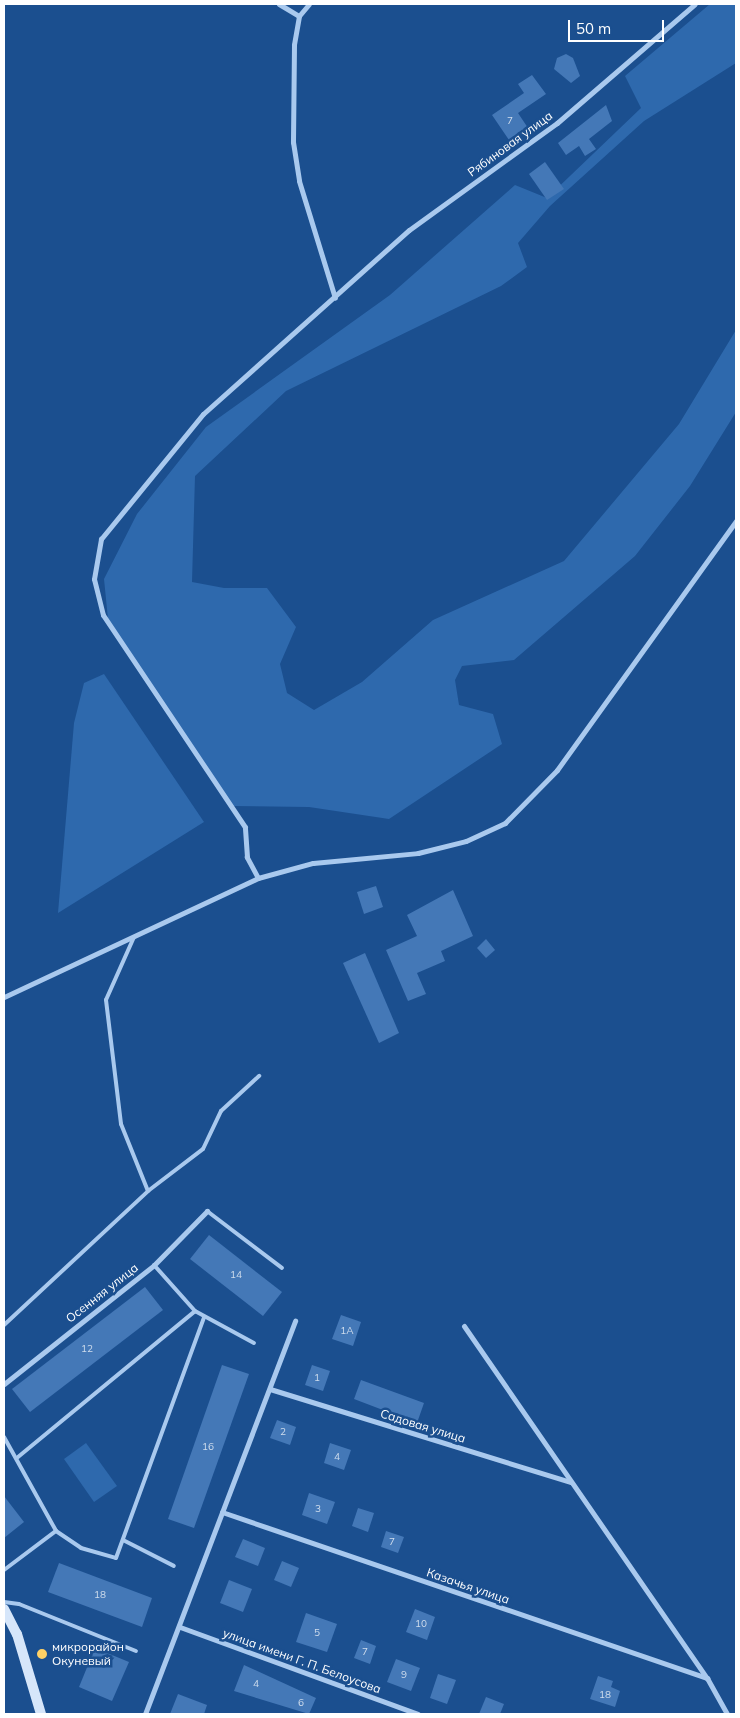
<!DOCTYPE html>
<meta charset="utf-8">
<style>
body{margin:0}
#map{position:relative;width:740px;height:1718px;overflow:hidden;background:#1b4f8f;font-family:Mulish,sans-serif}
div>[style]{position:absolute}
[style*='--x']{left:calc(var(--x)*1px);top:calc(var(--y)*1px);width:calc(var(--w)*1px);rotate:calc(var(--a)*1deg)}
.green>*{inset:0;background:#2e69ad}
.building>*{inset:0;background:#4478b7}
.lane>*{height:4px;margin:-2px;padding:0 2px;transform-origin:2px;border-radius:2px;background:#a9c9ee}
.street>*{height:5px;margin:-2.5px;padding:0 2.5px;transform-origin:2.5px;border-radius:2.5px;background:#a9c9ee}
.secondary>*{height:10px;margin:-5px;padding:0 5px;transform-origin:5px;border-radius:5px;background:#d6e6fa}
.dots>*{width:14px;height:14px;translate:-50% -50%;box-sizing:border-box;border:2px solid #1b4f8f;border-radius:50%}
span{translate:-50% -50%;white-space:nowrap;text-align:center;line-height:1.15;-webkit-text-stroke:5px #1b4f8f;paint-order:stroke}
.number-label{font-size:10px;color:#d0dded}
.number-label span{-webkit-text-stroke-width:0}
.street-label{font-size:12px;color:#fff}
.poi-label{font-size:12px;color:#fff}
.left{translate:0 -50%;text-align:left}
.frame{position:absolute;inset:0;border:5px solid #fff;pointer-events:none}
.scale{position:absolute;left:568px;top:20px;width:96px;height:22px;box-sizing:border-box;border:2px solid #fff;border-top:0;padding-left:6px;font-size:15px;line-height:18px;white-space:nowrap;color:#fff;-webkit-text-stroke:4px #1b4f8f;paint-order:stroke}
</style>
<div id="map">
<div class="green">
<div style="clip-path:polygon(710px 4px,736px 4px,736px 63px,644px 121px,550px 206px,518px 243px,527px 267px,501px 286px,286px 391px,195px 476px,192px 582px,224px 588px,267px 588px,296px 627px,280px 664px,287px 693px,314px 710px,362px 682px,433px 620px,564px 561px,679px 424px,736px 330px,736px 412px,690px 486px,635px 556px,514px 660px,462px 666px,455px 680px,459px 705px,493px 714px,502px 744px,389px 819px,309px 807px,232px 806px,108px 619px,104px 579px,137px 514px,206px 427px,390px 295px,515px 185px,547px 198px,641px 108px,625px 76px)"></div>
<div style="clip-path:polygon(104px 674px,204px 822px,58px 913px,74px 723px,84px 683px)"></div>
<div style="clip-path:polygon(86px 1443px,117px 1486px,94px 1502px,64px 1459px)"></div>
</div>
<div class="building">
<div style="clip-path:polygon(566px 54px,573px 58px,580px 76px,571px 83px,554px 69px,557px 58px)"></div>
<div style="clip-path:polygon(532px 75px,546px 94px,518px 113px,528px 128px,509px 140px,492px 115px,524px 93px,518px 84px)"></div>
<div style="clip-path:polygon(606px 105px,612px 121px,589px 139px,596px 149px,585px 156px,579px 146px,566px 155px,558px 143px)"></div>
<div style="clip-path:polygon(545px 162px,564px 189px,547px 200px,529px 174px)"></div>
<div style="clip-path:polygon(376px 886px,383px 907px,364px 914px,357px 892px)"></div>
<div style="clip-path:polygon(453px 890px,473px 936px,441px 951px,445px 961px,417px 973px,426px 994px,408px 1001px,386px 950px,417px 936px,407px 915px)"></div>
<div style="clip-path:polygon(486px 939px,495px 950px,486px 958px,477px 948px)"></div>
<div style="clip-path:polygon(365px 953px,399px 1033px,379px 1043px,343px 963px)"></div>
<div style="clip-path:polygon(209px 1235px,282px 1292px,263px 1316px,190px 1259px)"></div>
<div style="clip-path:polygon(145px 1287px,163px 1310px,30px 1412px,12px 1389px)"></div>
<div style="clip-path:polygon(341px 1315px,361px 1322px,353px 1346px,332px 1339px)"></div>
<div style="clip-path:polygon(222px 1365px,249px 1374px,194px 1528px,168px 1519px)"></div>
<div style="clip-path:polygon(312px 1365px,330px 1371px,323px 1391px,305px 1385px)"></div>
<div style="clip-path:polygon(361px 1380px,424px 1403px,417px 1423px,354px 1399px)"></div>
<div style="clip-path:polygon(277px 1420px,296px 1427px,290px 1445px,270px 1438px)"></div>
<div style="clip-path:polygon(330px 1443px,351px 1450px,344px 1470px,324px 1463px)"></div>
<div style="clip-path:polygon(309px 1493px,335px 1502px,327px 1524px,302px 1515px)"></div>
<div style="clip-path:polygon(4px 1496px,24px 1522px,4px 1538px)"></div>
<div style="clip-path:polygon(358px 1508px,374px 1513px,368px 1532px,352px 1526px)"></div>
<div style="clip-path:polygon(386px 1531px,404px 1537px,398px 1553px,381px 1547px)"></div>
<div style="clip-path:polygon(243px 1539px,265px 1548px,258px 1566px,235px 1557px)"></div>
<div style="clip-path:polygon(282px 1561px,299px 1568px,291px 1587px,274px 1580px)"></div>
<div style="clip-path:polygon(59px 1563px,152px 1598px,142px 1627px,48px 1592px)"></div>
<div style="clip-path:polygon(229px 1580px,252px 1589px,243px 1612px,220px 1603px)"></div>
<div style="clip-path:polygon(415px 1609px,435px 1617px,427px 1640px,406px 1632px)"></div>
<div style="clip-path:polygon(306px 1613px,337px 1624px,327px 1652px,296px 1642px)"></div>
<div style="clip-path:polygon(361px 1640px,376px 1646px,370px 1664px,354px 1658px)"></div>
<div style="clip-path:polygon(95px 1648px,129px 1662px,112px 1701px,79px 1687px)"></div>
<div style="clip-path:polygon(396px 1659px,420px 1668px,411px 1691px,387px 1682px)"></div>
<div style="clip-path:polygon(244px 1665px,316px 1698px,309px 1714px,234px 1691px)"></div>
<div style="clip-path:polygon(438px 1674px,456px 1680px,447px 1704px,430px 1698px)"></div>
<div style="clip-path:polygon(598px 1676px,613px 1681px,611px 1687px,620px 1691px,615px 1707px,590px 1699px)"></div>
<div style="clip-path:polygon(178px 1694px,207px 1705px,204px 1714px,170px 1714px)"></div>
<div style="clip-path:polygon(486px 1697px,504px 1704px,500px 1714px,479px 1714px)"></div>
</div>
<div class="lane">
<div style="--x:134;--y:937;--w:69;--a:114"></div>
<div style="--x:106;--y:1000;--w:125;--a:83.1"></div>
<div style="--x:121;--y:1124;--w:72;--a:68.1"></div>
<div style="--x:148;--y:1191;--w:69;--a:-37.4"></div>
<div style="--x:203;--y:1149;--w:42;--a:-64.7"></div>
<div style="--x:221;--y:1111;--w:52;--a:-42.6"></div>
<div style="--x:207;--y:1211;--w:94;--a:37.2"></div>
<div style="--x:154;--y:1265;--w:62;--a:48.3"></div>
<div style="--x:4;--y:1325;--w:197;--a:-42.9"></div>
<div style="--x:4;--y:1437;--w:107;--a:61"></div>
<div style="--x:56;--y:1531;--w:30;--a:34"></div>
<div style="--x:81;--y:1548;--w:36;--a:16"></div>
<div style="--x:116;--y:1558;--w:257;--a:-69.9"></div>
<div style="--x:18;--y:1457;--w:229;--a:-39.5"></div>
<div style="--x:195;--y:1311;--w:67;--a:28.5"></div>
<div style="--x:123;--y:1540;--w:57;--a:27"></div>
<div style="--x:4;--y:1570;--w:65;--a:-36.9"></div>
<div style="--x:4;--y:1602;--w:15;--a:8"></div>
<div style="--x:19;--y:1604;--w:126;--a:21.9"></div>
</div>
<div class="street">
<div style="--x:279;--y:4;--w:23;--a:31"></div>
<div style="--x:309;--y:4;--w:16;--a:130"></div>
<div style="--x:299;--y:16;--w:29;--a:100"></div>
<div style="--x:294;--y:45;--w:97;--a:90.6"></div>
<div style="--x:293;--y:142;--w:39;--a:81"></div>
<div style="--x:299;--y:181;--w:122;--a:72.9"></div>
<div style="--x:258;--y:878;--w:24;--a:-118"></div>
<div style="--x:247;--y:857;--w:30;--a:-94"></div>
<div style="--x:245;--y:827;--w:255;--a:-123.8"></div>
<div style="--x:103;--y:615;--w:37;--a:-104"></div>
<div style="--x:94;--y:579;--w:41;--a:-80.1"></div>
<div style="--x:101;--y:539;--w:161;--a:-50.8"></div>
<div style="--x:203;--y:414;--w:276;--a:-41.8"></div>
<div style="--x:409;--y:230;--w:183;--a:-35.9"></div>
<div style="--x:557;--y:123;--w:182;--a:-40.8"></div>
<div style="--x:4;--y:997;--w:280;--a:-25.1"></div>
<div style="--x:258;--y:878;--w:57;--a:-15.3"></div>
<div style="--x:313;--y:863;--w:105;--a:-5.4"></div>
<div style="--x:418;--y:853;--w:49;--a:-14"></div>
<div style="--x:466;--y:841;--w:43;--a:-24.8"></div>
<div style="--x:505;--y:823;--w:74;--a:-45.5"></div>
<div style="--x:557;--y:770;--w:307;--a:-54.3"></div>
<div style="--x:464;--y:1326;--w:428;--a:55.4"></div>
<div style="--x:707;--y:1678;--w:41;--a:60.9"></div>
<div style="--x:4;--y:1384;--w:191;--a:-38.4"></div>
<div style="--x:154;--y:1265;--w:76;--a:-45.5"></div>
<div style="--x:270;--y:1389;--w:315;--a:17.2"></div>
<div style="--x:222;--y:1512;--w:513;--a:18.89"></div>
<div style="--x:180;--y:1627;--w:253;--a:20.1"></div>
<div style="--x:145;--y:1714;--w:421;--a:-69.1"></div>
</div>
<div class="secondary">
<div style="--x:4;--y:1609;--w:28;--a:63"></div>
<div style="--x:17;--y:1634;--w:84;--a:73.3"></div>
</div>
<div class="dots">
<div style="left:42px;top:1654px;background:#ffd166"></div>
</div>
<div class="number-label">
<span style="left:510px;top:121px">7</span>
<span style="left:236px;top:1275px">14</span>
<span style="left:347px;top:1331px">1А</span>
<span style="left:87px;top:1349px">12</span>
<span style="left:317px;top:1378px">1</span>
<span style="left:283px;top:1432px">2</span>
<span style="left:208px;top:1447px">16</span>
<span style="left:337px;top:1457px">4</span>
<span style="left:318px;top:1509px">3</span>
<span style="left:392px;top:1542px">7</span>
<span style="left:100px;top:1595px">18</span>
<span style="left:421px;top:1624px">10</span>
<span style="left:317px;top:1633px">5</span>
<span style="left:365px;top:1652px">7</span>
<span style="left:404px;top:1675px">9</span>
<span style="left:256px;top:1684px">4</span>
<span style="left:605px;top:1695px">18</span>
<span style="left:301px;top:1703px">6</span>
</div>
<div class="street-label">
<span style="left:510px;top:144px;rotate:-36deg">Рябиновая улица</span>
<span style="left:102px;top:1293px;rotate:-38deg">Осенняя улица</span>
<span style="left:423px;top:1426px;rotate:17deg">Садовая улица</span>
<span style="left:468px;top:1586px;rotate:19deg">Казачья улица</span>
<span style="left:302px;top:1661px;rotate:20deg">улица имени Г. П. Белоусова</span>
</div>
<div class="poi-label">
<span class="left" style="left:52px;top:1654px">микрорайон<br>Окуневый</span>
</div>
<div class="frame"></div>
<div class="scale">50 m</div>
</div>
